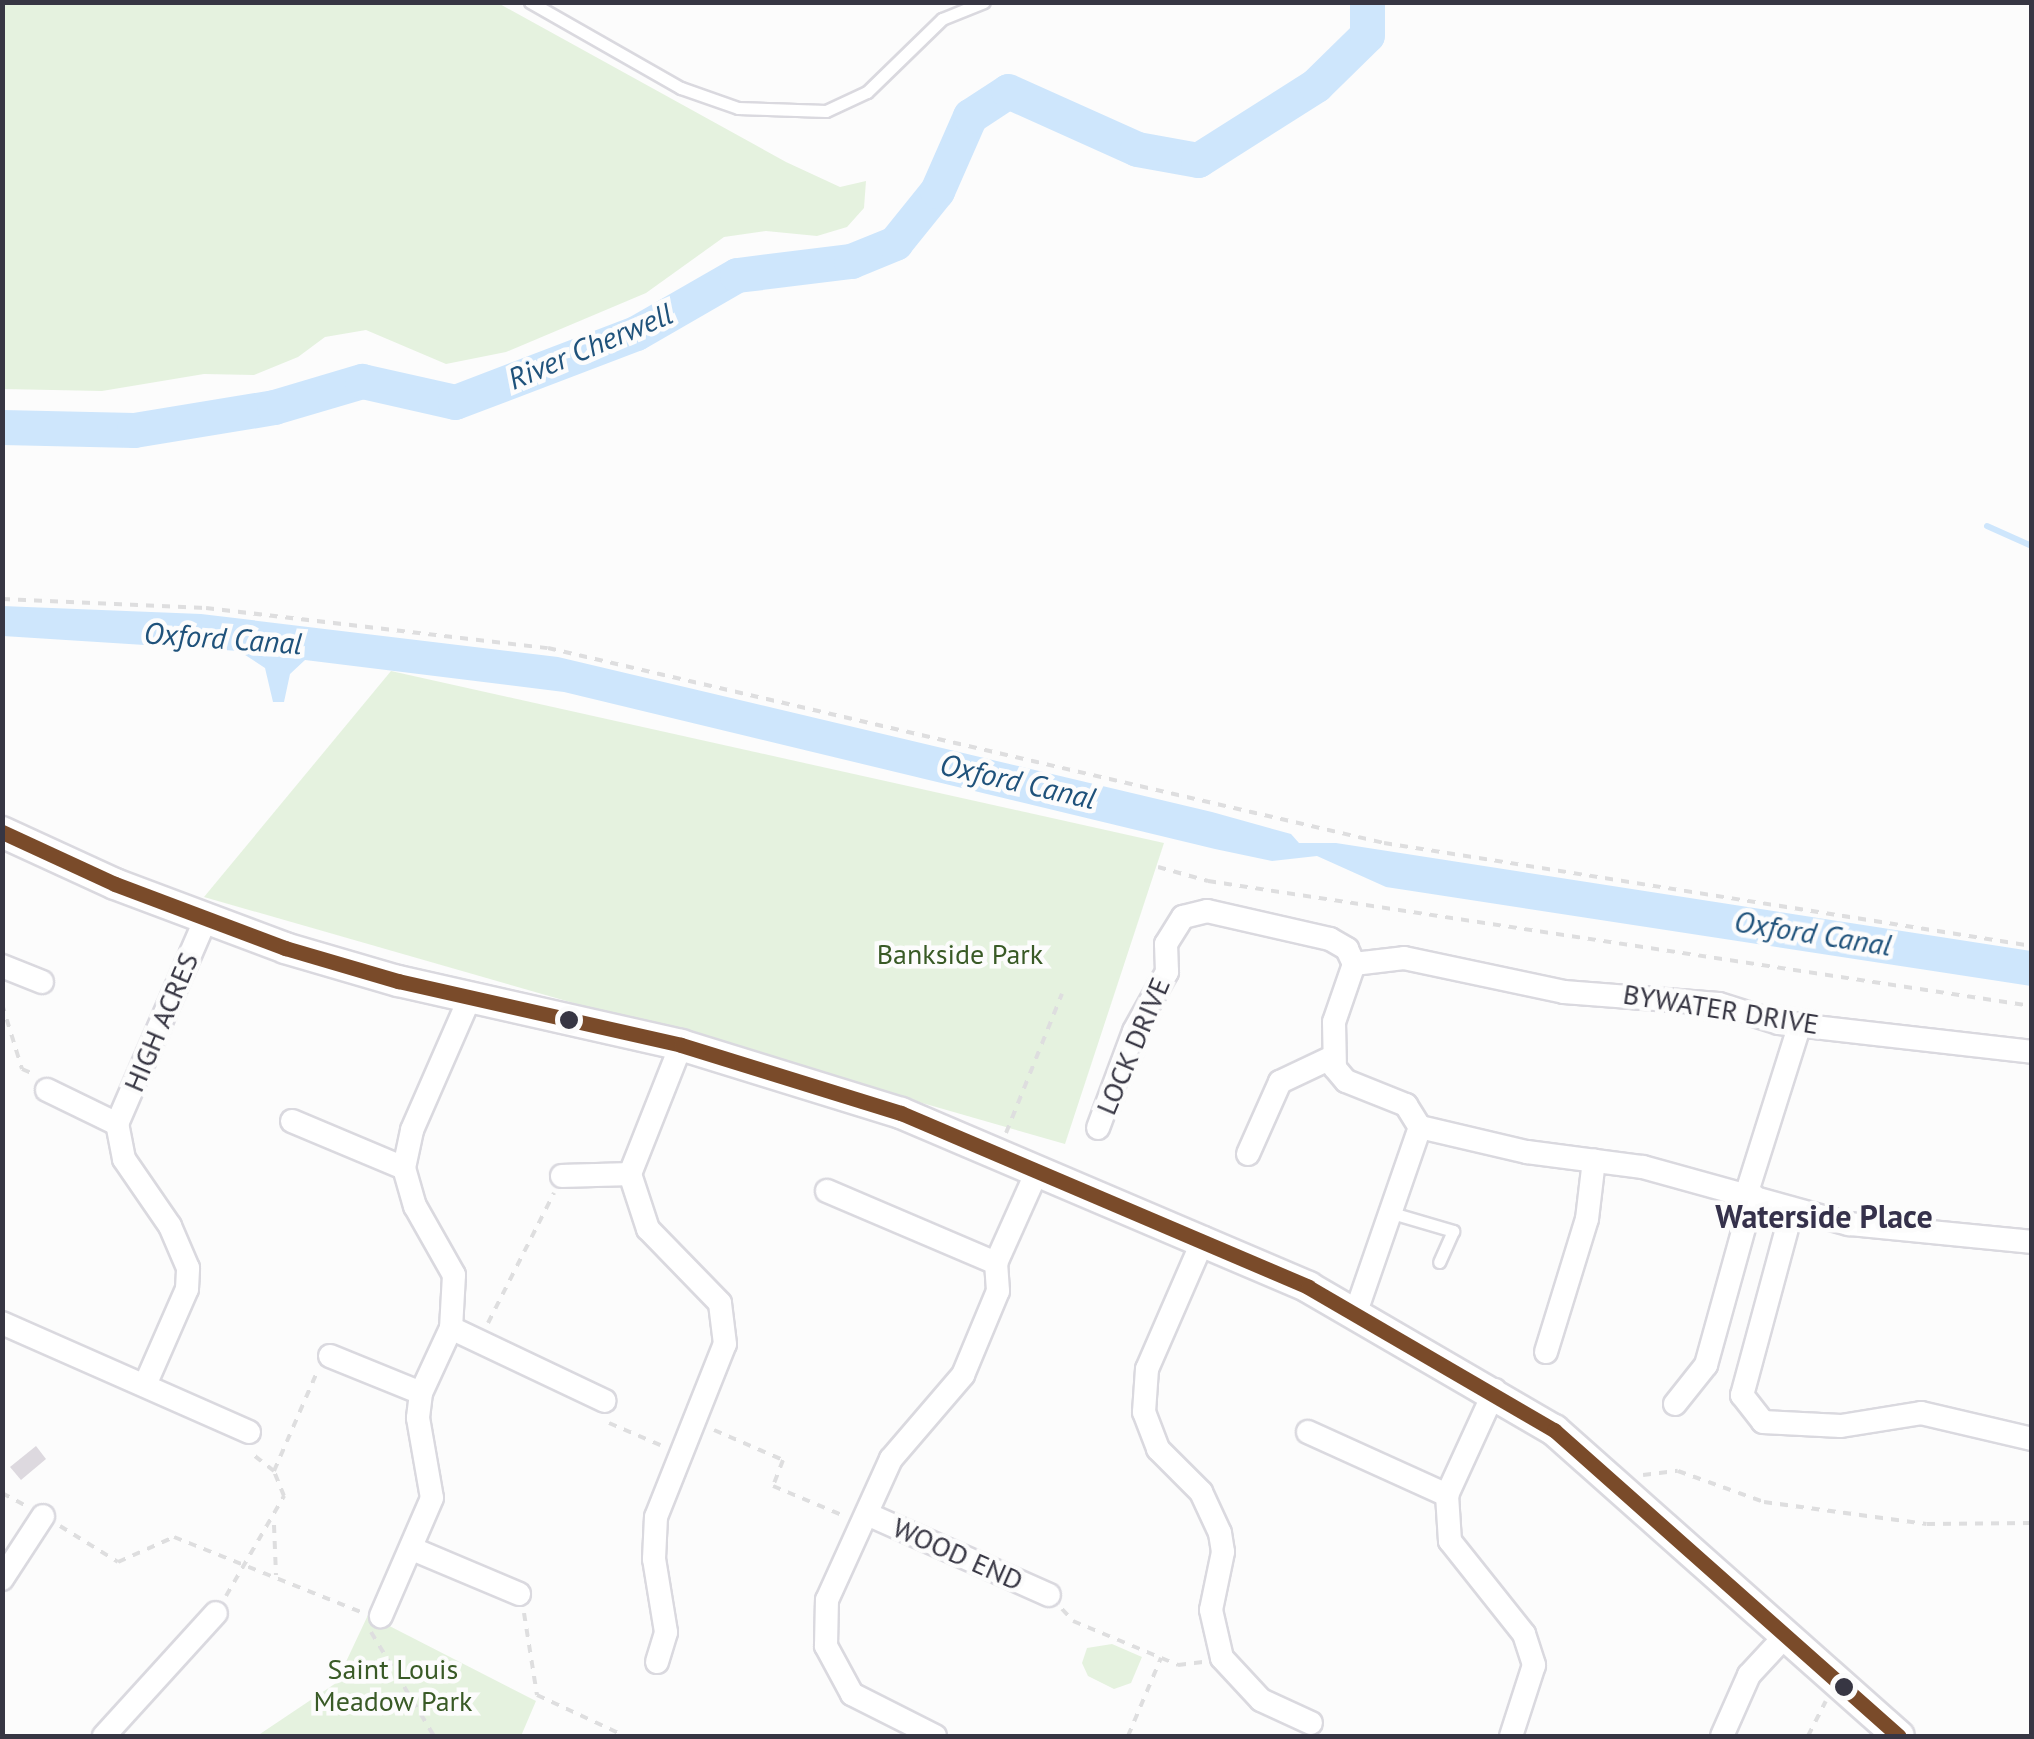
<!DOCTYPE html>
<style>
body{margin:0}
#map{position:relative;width:2034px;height:1739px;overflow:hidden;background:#fcfcfc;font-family:"PT Sans",sans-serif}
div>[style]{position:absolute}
.green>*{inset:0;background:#e5f2df}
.water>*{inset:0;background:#cee6fc}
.stream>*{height:6px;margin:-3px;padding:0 3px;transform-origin:3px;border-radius:3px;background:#cee6fc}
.river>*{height:35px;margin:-17.5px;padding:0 17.5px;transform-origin:17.5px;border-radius:17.5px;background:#cee6fc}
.building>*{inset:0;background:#ddd9df}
.path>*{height:4px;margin-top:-2px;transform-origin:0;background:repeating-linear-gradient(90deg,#dededf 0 8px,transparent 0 16px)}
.roads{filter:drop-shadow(2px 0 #dad9df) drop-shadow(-2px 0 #dad9df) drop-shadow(0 2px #dad9df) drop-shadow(0 -2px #dad9df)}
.lane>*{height:11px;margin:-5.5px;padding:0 5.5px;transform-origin:5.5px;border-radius:5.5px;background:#fff}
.street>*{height:22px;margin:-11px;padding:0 11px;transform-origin:11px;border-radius:11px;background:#fff}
.secondary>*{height:30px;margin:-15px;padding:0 15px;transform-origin:15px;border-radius:15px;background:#fff}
.bus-1>*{height:15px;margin:-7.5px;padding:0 7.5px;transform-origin:7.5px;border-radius:7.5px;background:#7a4b2a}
.dots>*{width:28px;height:28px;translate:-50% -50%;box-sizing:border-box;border:5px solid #fcfcfc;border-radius:50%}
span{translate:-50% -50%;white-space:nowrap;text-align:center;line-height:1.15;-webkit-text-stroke:9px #fcfcfc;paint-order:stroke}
.park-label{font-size:28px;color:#395a26}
.street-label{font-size:28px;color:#373643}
.water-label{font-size:30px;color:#1f527b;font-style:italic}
.quarter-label{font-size:32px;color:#35314b;font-weight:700}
.frame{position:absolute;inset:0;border:5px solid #373643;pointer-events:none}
</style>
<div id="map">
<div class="green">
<i style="clip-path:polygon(3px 2px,498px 3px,786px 162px,840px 187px,866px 181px,864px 208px,847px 227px,817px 236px,766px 231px,724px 237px,646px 293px,506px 352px,446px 364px,366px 330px,325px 337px,298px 357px,254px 375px,204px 374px,102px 391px,3px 389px)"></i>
<i style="clip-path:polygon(391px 671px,1164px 843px,1065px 1144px,204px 897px)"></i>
<i style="clip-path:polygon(368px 1615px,536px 1701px,521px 1736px,257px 1736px,336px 1683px)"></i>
<i style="clip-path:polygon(1112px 1644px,1142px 1657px,1131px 1683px,1114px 1689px,1088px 1676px,1082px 1663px,1087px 1648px)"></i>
</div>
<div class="water">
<i style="clip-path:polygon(2px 606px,201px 614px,558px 657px,1212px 812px,1291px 834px,1299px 843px,1336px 843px,2031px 951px,2031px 986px,1386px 887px,1317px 856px,1272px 861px,1215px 849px,564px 692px,305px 660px,290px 674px,284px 702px,273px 702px,265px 668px,239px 651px,3px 636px)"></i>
</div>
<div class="stream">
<i style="left:1987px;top:526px;width:49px;rotate:24deg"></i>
</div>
<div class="river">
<i style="left:2px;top:427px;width:132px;rotate:1.3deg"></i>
<i style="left:134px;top:430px;width:142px;rotate:-9.3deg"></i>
<i style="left:274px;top:407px;width:92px;rotate:-16.5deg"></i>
<i style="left:362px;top:381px;width:95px;rotate:12.7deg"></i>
<i style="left:455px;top:402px;width:194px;rotate:-20.9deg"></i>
<i style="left:636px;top:333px;width:116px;rotate:-29.9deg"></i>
<i style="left:737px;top:275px;width:115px;rotate:-7deg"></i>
<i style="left:851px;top:261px;width:48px;rotate:-22.2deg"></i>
<i style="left:895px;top:243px;width:67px;rotate:-51.1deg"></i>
<i style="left:937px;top:191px;width:82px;rotate:-66.3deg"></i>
<i style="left:970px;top:116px;width:45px;rotate:-33.3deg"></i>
<i style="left:1008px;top:91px;width:141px;rotate:24.2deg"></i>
<i style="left:1137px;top:149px;width:62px;rotate:10.2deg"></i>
<i style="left:1198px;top:160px;width:140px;rotate:-32.4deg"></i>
<i style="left:1316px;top:85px;width:71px;rotate:-44.4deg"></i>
<i style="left:1367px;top:35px;width:33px;rotate:-90deg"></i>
</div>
<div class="building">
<i style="clip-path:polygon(36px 1446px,46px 1459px,21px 1480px,10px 1467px)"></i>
</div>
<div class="path">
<i style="left:2px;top:599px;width:204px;rotate:2.5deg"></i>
<i style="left:206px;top:608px;width:344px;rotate:6.7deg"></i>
<i style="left:548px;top:648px;width:858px;rotate:13.13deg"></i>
<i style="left:1384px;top:843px;width:656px;rotate:9.03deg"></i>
<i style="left:1158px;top:867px;width:52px;rotate:15.6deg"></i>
<i style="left:1208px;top:881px;width:833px;rotate:8.63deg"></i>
<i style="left:2px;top:1004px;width:68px;rotate:72.9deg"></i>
<i style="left:22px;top:1069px;width:13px;rotate:23deg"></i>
<i style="left:1006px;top:1133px;width:150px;rotate:-68.1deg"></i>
<i style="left:488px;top:1323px;width:146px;rotate:-63.1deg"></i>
<i style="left:609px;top:1423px;width:56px;rotate:23.3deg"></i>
<i style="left:714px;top:1430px;width:75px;rotate:23.5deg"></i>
<i style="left:783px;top:1460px;width:28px;rotate:111deg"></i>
<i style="left:773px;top:1486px;width:77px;rotate:22.9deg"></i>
<i style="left:274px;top:1471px;width:110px;rotate:-66.5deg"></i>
<i style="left:1643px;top:1475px;width:35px;rotate:-7deg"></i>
<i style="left:1678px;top:1471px;width:91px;rotate:19.8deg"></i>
<i style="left:1764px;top:1502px;width:164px;rotate:7.7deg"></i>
<i style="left:1927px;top:1524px;width:105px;rotate:-0.5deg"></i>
<i style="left:2px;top:1493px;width:27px;rotate:28deg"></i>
<i style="left:274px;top:1525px;width:50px;rotate:87.7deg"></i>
<i style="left:60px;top:1526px;width:68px;rotate:31.8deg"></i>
<i style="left:118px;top:1562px;width:61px;rotate:-24.1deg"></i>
<i style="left:174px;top:1537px;width:201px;rotate:21.9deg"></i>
<i style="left:226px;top:1596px;width:116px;rotate:-59.9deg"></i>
<i style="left:284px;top:1496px;width:27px;rotate:-112deg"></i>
<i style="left:274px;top:1471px;width:29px;rotate:-142deg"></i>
<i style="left:1062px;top:1609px;width:16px;rotate:47deg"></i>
<i style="left:1073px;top:1621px;width:114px;rotate:22.7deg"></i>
<i style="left:1178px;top:1665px;width:25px;rotate:-7deg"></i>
<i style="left:524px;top:1613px;width:83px;rotate:81deg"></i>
<i style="left:537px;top:1695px;width:97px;rotate:25deg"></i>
<i style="left:371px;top:1632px;width:122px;rotate:58.8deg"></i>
<i style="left:1128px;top:1736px;width:85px;rotate:-67.1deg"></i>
<i style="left:1808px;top:1736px;width:39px;rotate:-63deg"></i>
</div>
<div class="roads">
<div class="lane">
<i style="left:530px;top:2px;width:174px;rotate:29.7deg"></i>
<i style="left:681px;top:88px;width:60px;rotate:19.3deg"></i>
<i style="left:738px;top:108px;width:88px;rotate:2deg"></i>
<i style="left:826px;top:111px;width:45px;rotate:-24.9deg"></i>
<i style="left:867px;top:92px;width:105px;rotate:-44.2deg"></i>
<i style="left:942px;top:19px;width:45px;rotate:-22deg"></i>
<i style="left:1392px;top:1213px;width:64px;rotate:16.4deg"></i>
<i style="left:1453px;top:1231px;width:34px;rotate:114deg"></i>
</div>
<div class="street">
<i style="left:1354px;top:964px;width:50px;rotate:-6.8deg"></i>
<i style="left:1404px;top:958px;width:164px;rotate:12deg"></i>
<i style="left:1564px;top:992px;width:155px;rotate:4.4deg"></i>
<i style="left:1719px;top:1004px;width:63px;rotate:17.6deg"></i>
<i style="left:1779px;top:1023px;width:255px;rotate:6.5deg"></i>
<i style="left:1354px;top:964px;width:61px;rotate:109deg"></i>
<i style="left:1334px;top:1022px;width:46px;rotate:88.8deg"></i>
<i style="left:1335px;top:1068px;width:17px;rotate:50deg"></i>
<i style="left:1346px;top:1081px;width:65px;rotate:21.8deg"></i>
<i style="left:1406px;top:1105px;width:26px;rotate:58deg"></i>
<i style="left:1420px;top:1127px;width:196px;rotate:109.1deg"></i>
<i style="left:2px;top:966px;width:43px;rotate:21.8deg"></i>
<i style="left:47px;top:1090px;width:78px;rotate:25.9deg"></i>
<i style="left:292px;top:1121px;width:121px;rotate:22.8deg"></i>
<i style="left:404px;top:1168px;width:40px;rotate:74deg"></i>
<i style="left:415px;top:1206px;width:79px;rotate:60.5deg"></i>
<i style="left:454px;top:1275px;width:53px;rotate:93.2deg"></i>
<i style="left:451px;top:1328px;width:72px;rotate:114.8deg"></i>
<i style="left:421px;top:1393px;width:25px;rotate:97deg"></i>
<i style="left:418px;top:1418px;width:81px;rotate:80.1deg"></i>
<i style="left:432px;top:1498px;width:129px;rotate:113.4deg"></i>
<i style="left:1420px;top:1127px;width:110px;rotate:13.2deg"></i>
<i style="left:1527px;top:1152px;width:117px;rotate:7.4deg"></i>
<i style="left:1643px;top:1167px;width:214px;rotate:15.5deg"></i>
<i style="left:1849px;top:1224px;width:184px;rotate:5.6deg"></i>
<i style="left:1098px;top:1128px;width:103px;rotate:-69.6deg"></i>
<i style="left:1134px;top:1031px;width:68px;rotate:-60.8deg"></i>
<i style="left:1167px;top:972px;width:28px;rotate:-92deg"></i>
<i style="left:1166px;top:944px;width:32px;rotate:-58deg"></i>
<i style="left:1183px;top:917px;width:25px;rotate:-14deg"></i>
<i style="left:1207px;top:911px;width:126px;rotate:12.8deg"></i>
<i style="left:1330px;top:939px;width:20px;rotate:30deg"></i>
<i style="left:1347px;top:949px;width:17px;rotate:65deg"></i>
<i style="left:1248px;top:1154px;width:79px;rotate:-66deg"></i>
<i style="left:1280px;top:1082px;width:59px;rotate:-25.3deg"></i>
<i style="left:404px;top:1168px;width:39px;rotate:-78deg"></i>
<i style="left:412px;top:1130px;width:145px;rotate:-66.4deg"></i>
<i style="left:562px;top:1176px;width:68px;rotate:-1.7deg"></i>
<i style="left:827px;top:1191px;width:184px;rotate:23.1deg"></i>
<i style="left:1747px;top:1192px;width:176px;rotate:-72.5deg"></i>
<i style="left:1792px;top:1210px;width:192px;rotate:105.1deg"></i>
<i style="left:1742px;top:1395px;width:34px;rotate:52deg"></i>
<i style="left:1763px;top:1422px;width:78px;rotate:2.9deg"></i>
<i style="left:1841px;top:1426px;width:81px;rotate:-9.2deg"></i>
<i style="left:1921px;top:1413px;width:114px;rotate:13.2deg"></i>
<i style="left:1204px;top:1238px;width:143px;rotate:113.5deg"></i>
<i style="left:1147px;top:1369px;width:43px;rotate:94deg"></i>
<i style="left:1144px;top:1412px;width:40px;rotate:69deg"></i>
<i style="left:1158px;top:1449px;width:61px;rotate:45deg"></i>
<i style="left:1201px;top:1492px;width:45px;rotate:65.1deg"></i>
<i style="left:1220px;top:1533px;width:19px;rotate:81deg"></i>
<i style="left:1223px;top:1552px;width:59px;rotate:101.7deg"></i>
<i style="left:1211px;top:1610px;width:49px;rotate:77.1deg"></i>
<i style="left:1222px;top:1658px;width:57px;rotate:47.1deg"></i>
<i style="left:1261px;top:1700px;width:55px;rotate:24.7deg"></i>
<i style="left:2px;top:1323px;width:270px;rotate:23.8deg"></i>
<i style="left:451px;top:1328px;width:170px;rotate:25.4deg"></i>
<i style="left:1546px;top:1352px;width:139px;rotate:-72.9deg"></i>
<i style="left:1587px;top:1219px;width:59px;rotate:-83.2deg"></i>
<i style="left:330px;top:1356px;width:98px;rotate:22.1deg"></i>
<i style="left:145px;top:1385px;width:105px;rotate:-66.4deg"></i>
<i style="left:187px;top:1289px;width:21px;rotate:-87deg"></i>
<i style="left:188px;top:1268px;width:46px;rotate:-113.2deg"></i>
<i style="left:170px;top:1226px;width:81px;rotate:-124.5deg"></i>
<i style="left:124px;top:1159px;width:36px;rotate:-101deg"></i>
<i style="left:117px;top:1124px;width:221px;rotate:-66.6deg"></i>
<i style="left:1495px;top:1390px;width:115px;rotate:114.6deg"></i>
<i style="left:1447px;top:1495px;width:46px;rotate:86.3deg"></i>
<i style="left:1450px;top:1541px;width:119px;rotate:51.5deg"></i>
<i style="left:1524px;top:1634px;width:33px;rotate:72deg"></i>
<i style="left:1534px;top:1665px;width:75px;rotate:107.9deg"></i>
<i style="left:1675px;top:1404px;width:50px;rotate:-51.5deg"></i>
<i style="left:1706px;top:1365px;width:176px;rotate:-74.5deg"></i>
<i style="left:1308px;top:1432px;width:153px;rotate:24.4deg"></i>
<i style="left:867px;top:1514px;width:199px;rotate:24deg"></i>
<i style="left:415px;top:1550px;width:113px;rotate:22.9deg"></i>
<i style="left:2px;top:1579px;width:75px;rotate:-56.9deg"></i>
<i style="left:657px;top:1662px;width:31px;rotate:-73deg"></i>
<i style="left:666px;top:1632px;width:74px;rotate:-99.3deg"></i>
<i style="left:654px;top:1559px;width:42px;rotate:-87.3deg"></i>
<i style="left:656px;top:1517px;width:186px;rotate:-68.3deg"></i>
<i style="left:725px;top:1344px;width:41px;rotate:-97deg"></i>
<i style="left:720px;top:1303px;width:103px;rotate:-134.2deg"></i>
<i style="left:648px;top:1229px;width:58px;rotate:-108.1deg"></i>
<i style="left:630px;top:1174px;width:139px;rotate:-68.4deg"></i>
<i style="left:104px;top:1736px;width:166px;rotate:-47.7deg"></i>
<i style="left:935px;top:1736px;width:93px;rotate:-153.2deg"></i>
<i style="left:852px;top:1694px;width:55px;rotate:-118.4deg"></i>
<i style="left:826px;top:1646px;width:46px;rotate:-88.8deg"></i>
<i style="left:827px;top:1600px;width:155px;rotate:-65.6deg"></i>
<i style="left:891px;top:1459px;width:111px;rotate:-49.4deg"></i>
<i style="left:963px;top:1375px;width:91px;rotate:-67.4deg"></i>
<i style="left:998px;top:1291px;width:28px;rotate:-94deg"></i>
<i style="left:996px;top:1263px;width:103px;rotate:-65.9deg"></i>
<i style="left:1722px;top:1736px;width:67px;rotate:-66.1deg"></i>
<i style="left:1749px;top:1675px;width:56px;rotate:-47.2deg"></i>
</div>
<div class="secondary">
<i style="left:2px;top:832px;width:124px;rotate:24.7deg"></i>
<i style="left:115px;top:884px;width:182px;rotate:20.6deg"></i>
<i style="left:285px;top:948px;width:118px;rotate:16.3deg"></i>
<i style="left:398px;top:981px;width:290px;rotate:12.7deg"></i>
<i style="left:681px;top:1045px;width:230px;rotate:17.2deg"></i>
<i style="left:901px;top:1113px;width:443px;rotate:23.1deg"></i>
<i style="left:1308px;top:1287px;width:285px;rotate:30.2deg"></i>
<i style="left:1554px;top:1430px;width:461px;rotate:41.6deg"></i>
</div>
</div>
<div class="bus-1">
<i style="left:2px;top:832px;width:124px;rotate:24.7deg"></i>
<i style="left:115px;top:884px;width:182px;rotate:20.6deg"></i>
<i style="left:285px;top:948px;width:118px;rotate:16.3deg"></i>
<i style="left:398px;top:981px;width:290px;rotate:12.7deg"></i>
<i style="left:681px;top:1045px;width:230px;rotate:17.2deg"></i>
<i style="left:901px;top:1113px;width:443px;rotate:23.1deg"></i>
<i style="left:1308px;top:1287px;width:285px;rotate:30.2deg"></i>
<i style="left:1554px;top:1430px;width:461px;rotate:41.6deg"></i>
</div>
<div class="dots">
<i style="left:569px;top:1020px;background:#373643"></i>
<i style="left:1844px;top:1687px;background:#373643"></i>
</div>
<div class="park-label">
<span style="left:960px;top:954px">Bankside Park</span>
<span style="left:393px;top:1685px">Saint Louis<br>Meadow Park</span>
</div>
<div class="street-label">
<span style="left:1721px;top:1009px;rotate:9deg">BYWATER DRIVE</span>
<span style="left:161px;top:1022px;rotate:-67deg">HIGH ACRES</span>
<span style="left:1133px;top:1046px;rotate:-67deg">LOCK DRIVE</span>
<span style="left:958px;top:1554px;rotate:24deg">WOOD END</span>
</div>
<div class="water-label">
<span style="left:590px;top:346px;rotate:-23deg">River Cherwell</span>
<span style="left:223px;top:638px;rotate:4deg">Oxford Canal</span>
<span style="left:1018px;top:781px;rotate:13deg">Oxford Canal</span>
<span style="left:1813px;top:933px;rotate:9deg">Oxford Canal</span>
</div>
<div class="quarter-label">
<span style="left:1824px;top:1216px">Waterside Place</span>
</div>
<div class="frame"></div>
</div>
